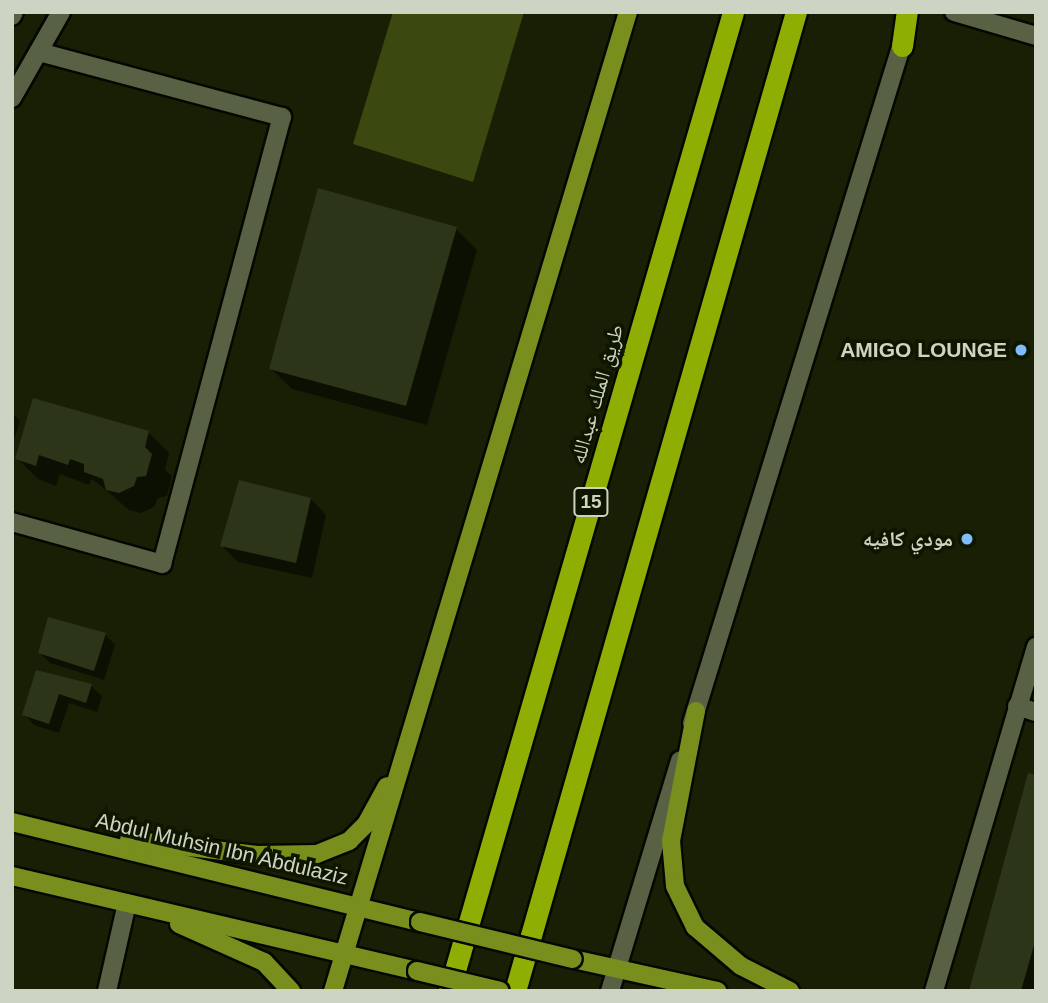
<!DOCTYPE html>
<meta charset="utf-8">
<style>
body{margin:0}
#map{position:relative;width:1048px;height:1003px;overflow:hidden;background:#181f04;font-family:Arial,"Noto Naskh Arabic",sans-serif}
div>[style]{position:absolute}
.green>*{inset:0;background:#3b4810}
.shadow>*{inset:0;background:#0007}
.building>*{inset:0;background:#2d3519}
.roads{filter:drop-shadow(2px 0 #040800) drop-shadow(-2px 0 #040800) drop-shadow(0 2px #040800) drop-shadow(0 -2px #040800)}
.minor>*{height:18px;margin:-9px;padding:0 9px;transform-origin:9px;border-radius:9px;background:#586144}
.major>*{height:18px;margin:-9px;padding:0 9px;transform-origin:9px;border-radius:9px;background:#788f1e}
.highway>*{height:21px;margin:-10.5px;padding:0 10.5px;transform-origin:10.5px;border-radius:10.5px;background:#8eae04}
.bridges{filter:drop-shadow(2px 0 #040800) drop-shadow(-2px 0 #040800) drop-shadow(0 2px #040800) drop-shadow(0 -2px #040800)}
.major-bridge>*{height:18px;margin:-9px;padding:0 9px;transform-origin:9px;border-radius:9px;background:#788f1e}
.dots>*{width:19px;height:19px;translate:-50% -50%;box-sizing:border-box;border:4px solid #0f1600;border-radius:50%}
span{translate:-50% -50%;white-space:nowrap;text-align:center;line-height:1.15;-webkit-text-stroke:7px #0f1600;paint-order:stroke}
.shield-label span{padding:2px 5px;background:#0f1600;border:2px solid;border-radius:5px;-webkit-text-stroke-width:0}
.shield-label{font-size:19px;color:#ced4c3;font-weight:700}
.poi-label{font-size:21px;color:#ced4c3;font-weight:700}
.right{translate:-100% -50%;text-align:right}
.street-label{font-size:21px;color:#ced4c3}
.frame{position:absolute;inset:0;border:14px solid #ced4c3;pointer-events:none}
</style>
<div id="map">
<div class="green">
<i style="clip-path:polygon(393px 12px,524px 12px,473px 182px,353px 144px)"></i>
</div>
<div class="shadow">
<i style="clip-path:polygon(456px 229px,477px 250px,427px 425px,292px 389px,271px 369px)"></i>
<i style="clip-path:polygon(12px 413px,20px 421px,12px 445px)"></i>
<i style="clip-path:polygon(148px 432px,169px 453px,165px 470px,172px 476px,167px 496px,158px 498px,154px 507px,141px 513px,129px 510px,95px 481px,91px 479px,89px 485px,60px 474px,56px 486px,38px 479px,17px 458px)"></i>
<i style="clip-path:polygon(311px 499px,326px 515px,312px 578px,238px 562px,222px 546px)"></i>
<i style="clip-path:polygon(105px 634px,115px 645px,104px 680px,50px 663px,40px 653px)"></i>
<i style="clip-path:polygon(37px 672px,91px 686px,102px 696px,97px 712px,69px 703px,59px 733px,34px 725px,24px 714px)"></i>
<i style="clip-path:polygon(1036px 777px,1036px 991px,972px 991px)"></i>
</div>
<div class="building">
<i style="clip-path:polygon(318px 188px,457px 227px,406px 406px,269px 369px)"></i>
<i style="clip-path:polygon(33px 398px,149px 431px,145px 447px,152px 454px,146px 476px,137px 477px,134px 486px,119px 493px,106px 490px,103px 479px,84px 472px,84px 464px,70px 459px,68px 465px,39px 455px,36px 466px,15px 459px)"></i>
<i style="clip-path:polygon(239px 480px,311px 498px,296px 563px,220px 546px)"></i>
<i style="clip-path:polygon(48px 617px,106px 633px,94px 671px,38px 653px)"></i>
<i style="clip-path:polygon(36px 670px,92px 684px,86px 703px,59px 694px,49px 724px,22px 715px)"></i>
<i style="clip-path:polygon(1028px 773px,1036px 775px,1036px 938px,1021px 991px,969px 991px)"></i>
</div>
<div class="roads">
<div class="minor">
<i style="left:954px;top:12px;width:85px;rotate:16.3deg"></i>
<i style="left:12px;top:16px;width:4px;rotate:-63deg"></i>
<i style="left:12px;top:98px;width:99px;rotate:-60.3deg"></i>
<i style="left:12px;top:522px;width:156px;rotate:15.6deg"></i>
<i style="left:162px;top:564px;width:463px;rotate:-75deg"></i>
<i style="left:282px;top:117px;width:252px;rotate:-165deg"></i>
<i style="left:1017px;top:706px;width:20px;rotate:18deg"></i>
<i style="left:692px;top:723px;width:721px;rotate:-72.82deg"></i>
<i style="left:107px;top:991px;width:90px;rotate:-77.2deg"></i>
<i style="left:610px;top:991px;width:241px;rotate:-73.1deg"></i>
<i style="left:934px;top:991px;width:359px;rotate:-73.5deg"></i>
</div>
<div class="major">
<i style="left:696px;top:711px;width:132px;rotate:100.9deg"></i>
<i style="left:671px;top:841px;width:45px;rotate:84.9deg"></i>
<i style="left:675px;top:886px;width:46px;rotate:64deg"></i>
<i style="left:695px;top:927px;width:60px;rotate:40.3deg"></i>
<i style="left:741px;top:966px;width:55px;rotate:27deg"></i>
<i style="left:12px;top:822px;width:420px;rotate:13.8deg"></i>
<i style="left:129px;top:840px;width:129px;rotate:6.7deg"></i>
<i style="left:257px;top:855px;width:60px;rotate:-1deg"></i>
<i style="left:317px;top:854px;width:35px;rotate:-22deg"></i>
<i style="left:349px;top:841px;width:24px;rotate:-45deg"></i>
<i style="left:366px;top:824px;width:43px;rotate:-61.1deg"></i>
<i style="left:12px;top:876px;width:416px;rotate:13.2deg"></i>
<i style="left:179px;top:924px;width:93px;rotate:24.1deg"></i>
<i style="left:264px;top:962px;width:40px;rotate:47deg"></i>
<i style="left:573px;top:959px;width:148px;rotate:12.5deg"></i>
<i style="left:333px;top:991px;width:1022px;rotate:-73.23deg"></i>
</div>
<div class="highway">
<i style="left:902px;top:46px;width:34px;rotate:-82deg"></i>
<i style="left:449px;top:991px;width:1019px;rotate:-73.82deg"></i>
<i style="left:515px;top:991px;width:1019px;rotate:-73.99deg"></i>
</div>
</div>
<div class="bridges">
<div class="major-bridge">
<i style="left:420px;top:922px;width:157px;rotate:13.6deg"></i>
<i style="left:417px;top:971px;width:85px;rotate:13.5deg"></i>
</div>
</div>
<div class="dots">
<i style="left:1021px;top:350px;background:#7ebdf9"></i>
<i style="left:967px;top:539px;background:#7ebdf9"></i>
</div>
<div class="shield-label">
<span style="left:591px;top:502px">15</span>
</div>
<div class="poi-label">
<span class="right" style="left:1007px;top:350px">AMIGO LOUNGE</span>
<span class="right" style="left:953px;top:539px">مودي كافيه</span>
</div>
<div class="street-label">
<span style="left:597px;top:394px;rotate:-74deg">طريق الملك عبدالله</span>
<span style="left:222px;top:849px;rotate:13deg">Abdul Muhsin Ibn Abdulaziz</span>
</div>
<div class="frame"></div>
</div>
